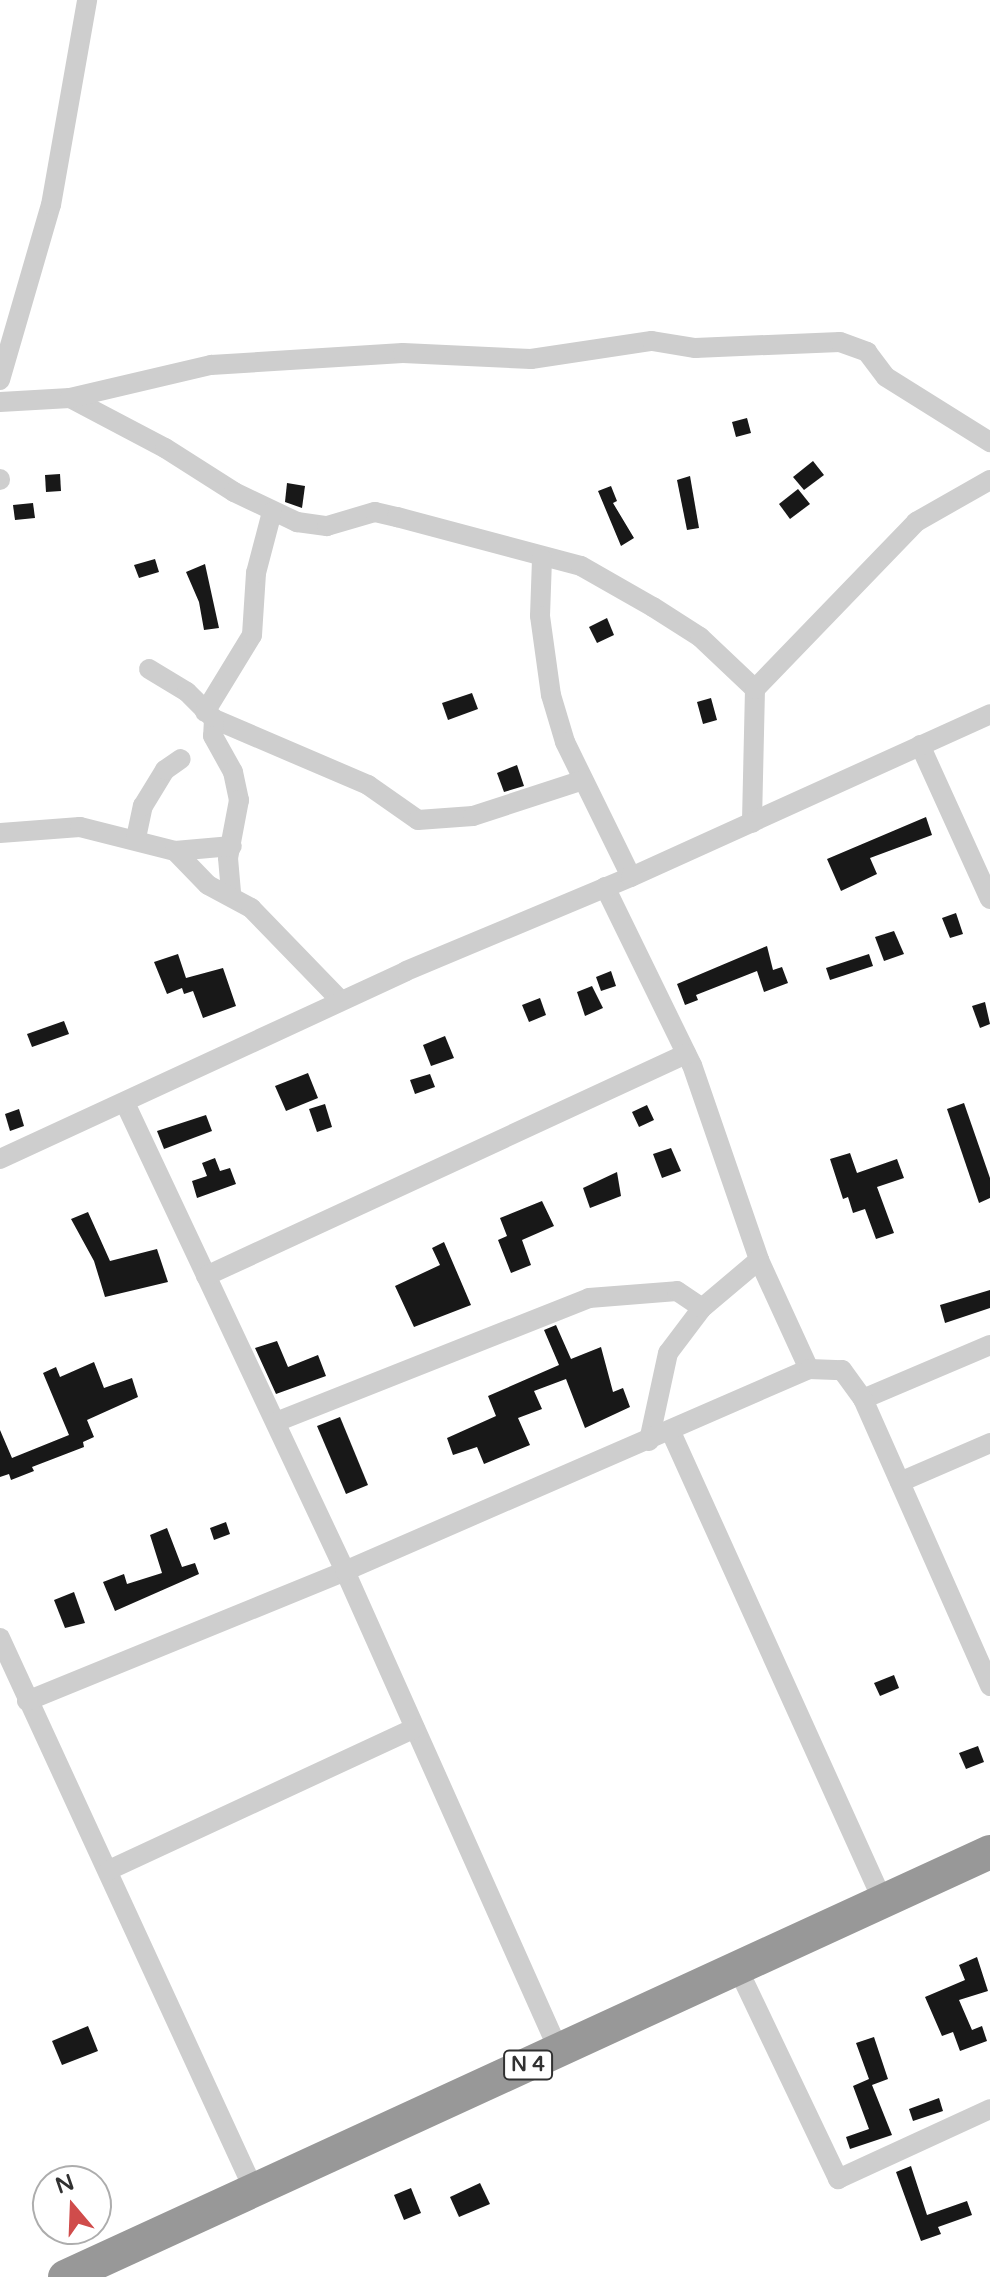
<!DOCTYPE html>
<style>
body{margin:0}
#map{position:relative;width:990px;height:2277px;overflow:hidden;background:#fff;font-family:"Varela Round",sans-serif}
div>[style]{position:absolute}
.building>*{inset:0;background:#181818}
.street>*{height:20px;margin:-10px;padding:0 10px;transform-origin:10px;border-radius:10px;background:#cecece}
.highway>*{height:34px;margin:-17px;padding:0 17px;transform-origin:17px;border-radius:17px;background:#989898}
span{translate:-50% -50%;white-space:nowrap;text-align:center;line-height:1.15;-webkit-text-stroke:8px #fff;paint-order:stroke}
.shield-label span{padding:2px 6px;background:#fff;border:2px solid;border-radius:6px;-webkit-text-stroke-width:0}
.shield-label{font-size:20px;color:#313131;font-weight:700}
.north{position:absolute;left:32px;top:2165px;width:80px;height:80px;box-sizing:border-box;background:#fff;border:2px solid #adadad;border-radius:50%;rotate:341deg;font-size:22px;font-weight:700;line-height:32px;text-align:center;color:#313131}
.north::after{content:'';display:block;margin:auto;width:28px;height:36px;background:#d04c4b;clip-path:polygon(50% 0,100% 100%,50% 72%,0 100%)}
</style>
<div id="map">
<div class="building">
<i style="clip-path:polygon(747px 418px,751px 433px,736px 437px,732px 422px)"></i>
<i style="clip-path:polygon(813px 461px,824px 475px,804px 490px,793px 477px)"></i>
<i style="clip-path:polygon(60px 474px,61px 491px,46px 492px,45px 475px)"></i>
<i style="clip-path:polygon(690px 476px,699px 528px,687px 530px,677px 480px)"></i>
<i style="clip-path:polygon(287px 483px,305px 486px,302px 508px,285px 502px)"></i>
<i style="clip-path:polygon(611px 486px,617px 501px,613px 503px,634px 538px,621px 546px,598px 491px)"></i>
<i style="clip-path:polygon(798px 489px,810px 504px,790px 519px,779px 504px)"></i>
<i style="clip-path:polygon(33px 503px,35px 518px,15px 520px,13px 505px)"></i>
<i style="clip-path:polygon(155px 559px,159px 572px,139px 578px,134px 565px)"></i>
<i style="clip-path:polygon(205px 564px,219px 628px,204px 630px,199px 602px,186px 572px)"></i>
<i style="clip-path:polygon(607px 618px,614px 635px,597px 643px,589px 627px)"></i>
<i style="clip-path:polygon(472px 693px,478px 709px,448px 720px,442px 703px)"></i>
<i style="clip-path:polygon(711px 698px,717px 720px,703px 724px,697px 702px)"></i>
<i style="clip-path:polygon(517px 765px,524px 786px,504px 792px,497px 773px)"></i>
<i style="clip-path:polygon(926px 817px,932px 835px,870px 858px,877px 874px,841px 891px,827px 859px)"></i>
<i style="clip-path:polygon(956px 913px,963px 934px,950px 938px,942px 918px)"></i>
<i style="clip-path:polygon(894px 931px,904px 954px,884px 961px,875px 937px)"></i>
<i style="clip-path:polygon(767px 946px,773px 970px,782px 967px,788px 983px,764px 992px,757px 971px,696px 995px,698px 1000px,685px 1005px,677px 984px)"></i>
<i style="clip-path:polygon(178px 954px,186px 978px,223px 968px,236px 1006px,203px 1018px,193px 991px,184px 994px,182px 988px,167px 994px,154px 962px)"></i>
<i style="clip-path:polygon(869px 954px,873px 966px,830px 980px,826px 968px)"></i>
<i style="clip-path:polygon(611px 971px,616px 986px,601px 991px,596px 977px)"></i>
<i style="clip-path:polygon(592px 986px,603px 1008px,585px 1016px,577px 992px)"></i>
<i style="clip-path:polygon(540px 998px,546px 1015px,529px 1022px,522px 1005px)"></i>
<i style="clip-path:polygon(985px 1002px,990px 1024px,980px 1028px,972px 1006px)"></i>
<i style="clip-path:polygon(64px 1021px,69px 1034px,32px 1047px,27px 1034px)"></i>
<i style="clip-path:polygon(445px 1036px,454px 1058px,431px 1066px,423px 1045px)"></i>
<i style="clip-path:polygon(308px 1073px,318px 1098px,286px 1111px,275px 1086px)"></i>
<i style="clip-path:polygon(430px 1074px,435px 1087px,415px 1094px,410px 1080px)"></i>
<i style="clip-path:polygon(964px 1103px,990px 1178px,990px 1198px,979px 1203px,947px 1109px)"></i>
<i style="clip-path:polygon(325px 1104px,332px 1127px,317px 1132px,309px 1109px)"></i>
<i style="clip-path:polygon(647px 1105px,654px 1120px,639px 1127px,632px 1112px)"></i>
<i style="clip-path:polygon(19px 1109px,24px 1126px,10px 1131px,5px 1114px)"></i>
<i style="clip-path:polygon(206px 1115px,212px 1131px,164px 1149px,157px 1131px)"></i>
<i style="clip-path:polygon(671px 1148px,681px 1171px,662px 1178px,653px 1154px)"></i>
<i style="clip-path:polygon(850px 1153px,857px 1173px,897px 1159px,904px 1178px,877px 1187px,894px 1233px,876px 1239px,865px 1209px,853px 1213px,848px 1197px,843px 1199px,830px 1159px)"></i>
<i style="clip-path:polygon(215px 1158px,220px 1171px,230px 1168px,236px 1184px,197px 1198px,192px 1181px,207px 1176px,202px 1163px)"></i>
<i style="clip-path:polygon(617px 1172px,621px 1196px,590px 1208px,583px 1188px)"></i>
<i style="clip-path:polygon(542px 1201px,554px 1226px,522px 1240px,531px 1265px,511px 1273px,498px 1240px,507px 1236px,500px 1218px)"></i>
<i style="clip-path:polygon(88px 1212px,110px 1261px,157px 1249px,168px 1282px,105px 1297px,94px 1261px,71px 1219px)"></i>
<i style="clip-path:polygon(444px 1242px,471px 1305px,414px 1327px,395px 1286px,440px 1265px,432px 1248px)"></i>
<i style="clip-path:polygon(990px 1290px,990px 1308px,945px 1323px,940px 1305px)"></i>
<i style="clip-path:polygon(556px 1325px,571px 1359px,601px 1347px,613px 1392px,623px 1388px,630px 1407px,585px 1428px,566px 1379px,534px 1391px,542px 1409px,518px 1418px,530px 1445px,484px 1464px,477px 1447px,453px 1455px,447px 1438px,496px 1416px,488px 1396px,559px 1365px,544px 1330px)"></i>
<i style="clip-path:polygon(277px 1341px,288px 1367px,318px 1355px,326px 1376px,276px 1394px,255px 1348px)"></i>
<i style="clip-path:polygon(94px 1362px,104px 1388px,132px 1378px,138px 1397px,87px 1420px,94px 1437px,83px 1442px,84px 1447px,32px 1467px,34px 1471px,11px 1480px,9px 1474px,0 1477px,0 1430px,12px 1458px,69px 1435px,43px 1373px,56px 1367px,60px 1377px)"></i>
<i style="clip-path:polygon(340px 1417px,368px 1485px,346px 1494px,317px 1426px)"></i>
<i style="clip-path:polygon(226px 1522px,230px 1534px,214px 1540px,210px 1528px)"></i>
<i style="clip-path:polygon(167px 1528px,182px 1567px,195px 1563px,199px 1574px,115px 1611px,103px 1582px,124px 1574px,127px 1584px,162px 1573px,150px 1535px)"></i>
<i style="clip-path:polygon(74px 1592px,85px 1623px,65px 1628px,54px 1600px)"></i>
<i style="clip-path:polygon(894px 1675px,899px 1688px,880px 1696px,874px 1683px)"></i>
<i style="clip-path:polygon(978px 1746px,984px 1762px,966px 1769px,959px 1753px)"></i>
<i style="clip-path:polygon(977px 1957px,988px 1991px,959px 2000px,972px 2030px,982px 2026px,987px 2041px,960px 2051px,953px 2032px,942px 2036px,925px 1997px,965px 1980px,959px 1965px)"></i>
<i style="clip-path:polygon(88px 2026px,98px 2051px,62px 2065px,52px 2041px)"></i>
<i style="clip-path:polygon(874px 2037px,888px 2079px,872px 2085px,892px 2135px,850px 2149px,846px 2137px,869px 2129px,853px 2086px,869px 2079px,856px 2043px)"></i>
<i style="clip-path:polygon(939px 2098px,943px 2111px,913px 2121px,909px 2109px)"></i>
<i style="clip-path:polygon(911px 2166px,927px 2215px,967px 2201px,972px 2215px,938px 2227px,941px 2234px,921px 2241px,896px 2172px)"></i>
<i style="clip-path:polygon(480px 2183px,490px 2204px,459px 2217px,450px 2197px)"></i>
<i style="clip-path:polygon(411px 2188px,421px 2213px,404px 2220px,394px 2195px)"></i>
</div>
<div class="street">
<i style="left:0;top:380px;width:182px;rotate:-73.8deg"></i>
<i style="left:51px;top:205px;width:208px;rotate:-80deg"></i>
<i style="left:70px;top:398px;width:107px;rotate:27.8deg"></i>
<i style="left:165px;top:448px;width:82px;rotate:32.5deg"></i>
<i style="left:234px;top:492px;width:70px;rotate:25.5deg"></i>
<i style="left:297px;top:522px;width:30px;rotate:8deg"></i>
<i style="left:327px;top:526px;width:50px;rotate:-16.3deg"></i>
<i style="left:375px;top:512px;width:23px;rotate:13deg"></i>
<i style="left:397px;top:517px;width:190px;rotate:14.9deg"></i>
<i style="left:581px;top:566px;width:83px;rotate:29.7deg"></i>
<i style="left:653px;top:607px;width:56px;rotate:32.6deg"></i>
<i style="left:700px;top:637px;width:76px;rotate:43.4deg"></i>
<i style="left:755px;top:689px;width:134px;rotate:91.3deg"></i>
<i style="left:0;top:402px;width:70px;rotate:-3.3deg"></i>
<i style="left:70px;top:398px;width:145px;rotate:-13.2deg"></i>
<i style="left:211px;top:365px;width:192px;rotate:-3.6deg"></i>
<i style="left:403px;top:353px;width:128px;rotate:2.7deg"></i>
<i style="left:531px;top:359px;width:122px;rotate:-8.5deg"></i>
<i style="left:652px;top:341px;width:44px;rotate:9.2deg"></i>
<i style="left:695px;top:348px;width:145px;rotate:-2.4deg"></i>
<i style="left:840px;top:342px;width:29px;rotate:20deg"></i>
<i style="left:867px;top:352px;width:31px;rotate:53deg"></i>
<i style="left:886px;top:377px;width:123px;rotate:32deg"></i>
<i style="left:0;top:479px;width:1px;rotate:90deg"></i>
<i style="left:542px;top:559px;width:57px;rotate:92deg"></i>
<i style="left:540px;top:616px;width:80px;rotate:82.1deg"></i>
<i style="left:551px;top:695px;width:49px;rotate:73.4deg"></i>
<i style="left:565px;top:742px;width:150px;rotate:63.9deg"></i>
<i style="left:149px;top:669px;width:44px;rotate:31.2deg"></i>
<i style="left:187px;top:692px;width:38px;rotate:45deg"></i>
<i style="left:214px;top:719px;width:168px;rotate:23.2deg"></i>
<i style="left:368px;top:785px;width:61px;rotate:35deg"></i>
<i style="left:418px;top:820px;width:55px;rotate:-4.2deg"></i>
<i style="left:473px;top:816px;width:116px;rotate:-18.1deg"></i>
<i style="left:755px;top:689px;width:232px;rotate:-46deg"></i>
<i style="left:916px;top:522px;width:85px;rotate:-29.6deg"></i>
<i style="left:205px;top:712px;width:90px;rotate:-58.6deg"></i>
<i style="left:252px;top:635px;width:62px;rotate:-86.3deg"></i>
<i style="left:256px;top:573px;width:63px;rotate:-75.3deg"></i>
<i style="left:214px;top:719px;width:17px;rotate:93deg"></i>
<i style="left:213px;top:736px;width:41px;rotate:60.9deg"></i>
<i style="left:233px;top:772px;width:29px;rotate:78deg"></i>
<i style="left:239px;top:800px;width:59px;rotate:100.7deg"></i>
<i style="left:228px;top:858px;width:38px;rotate:85deg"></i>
<i style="left:920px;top:745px;width:169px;rotate:65.6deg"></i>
<i style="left:0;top:833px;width:80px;rotate:-4.3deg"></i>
<i style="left:80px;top:827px;width:98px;rotate:14.2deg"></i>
<i style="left:175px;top:851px;width:57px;rotate:-5deg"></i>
<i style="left:136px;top:838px;width:33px;rotate:-78deg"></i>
<i style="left:143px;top:806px;width:42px;rotate:-58.6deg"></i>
<i style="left:165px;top:770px;width:19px;rotate:-35deg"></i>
<i style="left:175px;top:851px;width:47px;rotate:45.9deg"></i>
<i style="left:208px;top:885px;width:49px;rotate:28.1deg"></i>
<i style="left:251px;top:908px;width:129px;rotate:45.9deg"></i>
<i style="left:605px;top:887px;width:198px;rotate:64deg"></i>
<i style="left:692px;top:1065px;width:206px;rotate:71deg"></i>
<i style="left:759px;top:1260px;width:75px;rotate:139.9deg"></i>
<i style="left:702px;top:1308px;width:56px;rotate:127.1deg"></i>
<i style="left:668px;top:1353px;width:90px;rotate:102.2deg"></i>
<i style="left:125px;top:1103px;width:517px;rotate:64.82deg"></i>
<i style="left:345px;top:1571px;width:526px;rotate:65.97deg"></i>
<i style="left:0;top:1159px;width:447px;rotate:-24.8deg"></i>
<i style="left:406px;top:971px;width:244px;rotate:-22.7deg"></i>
<i style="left:631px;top:877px;width:394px;rotate:-24.4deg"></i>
<i style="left:759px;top:1260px;width:120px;rotate:65.4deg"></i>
<i style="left:206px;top:1276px;width:529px;rotate:-24.82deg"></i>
<i style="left:863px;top:1399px;width:138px;rotate:-23deg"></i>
<i style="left:276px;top:1422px;width:337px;rotate:-21.6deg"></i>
<i style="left:589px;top:1298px;width:88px;rotate:-4.5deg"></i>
<i style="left:677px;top:1291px;width:30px;rotate:34deg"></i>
<i style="left:671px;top:1432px;width:515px;rotate:65.68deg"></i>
<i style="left:900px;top:1482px;width:98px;rotate:-23.4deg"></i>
<i style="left:0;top:1638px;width:608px;rotate:65.29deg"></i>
<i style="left:27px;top:1701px;width:344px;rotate:-22.2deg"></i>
<i style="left:345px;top:1571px;width:506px;rotate:-23.53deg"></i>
<i style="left:809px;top:1369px;width:33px;rotate:2deg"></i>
<i style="left:842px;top:1370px;width:36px;rotate:54deg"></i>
<i style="left:863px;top:1399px;width:314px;rotate:66.1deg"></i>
<i style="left:109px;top:1870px;width:337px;rotate:-24.9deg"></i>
<i style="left:738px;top:1969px;width:233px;rotate:64.5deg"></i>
<i style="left:838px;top:2179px;width:167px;rotate:-24.7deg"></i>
</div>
<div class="highway">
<i style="left:65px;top:2277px;width:1018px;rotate:-24.68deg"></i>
</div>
<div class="shield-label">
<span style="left:528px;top:2065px">N 4</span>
</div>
<div class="north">N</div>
</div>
